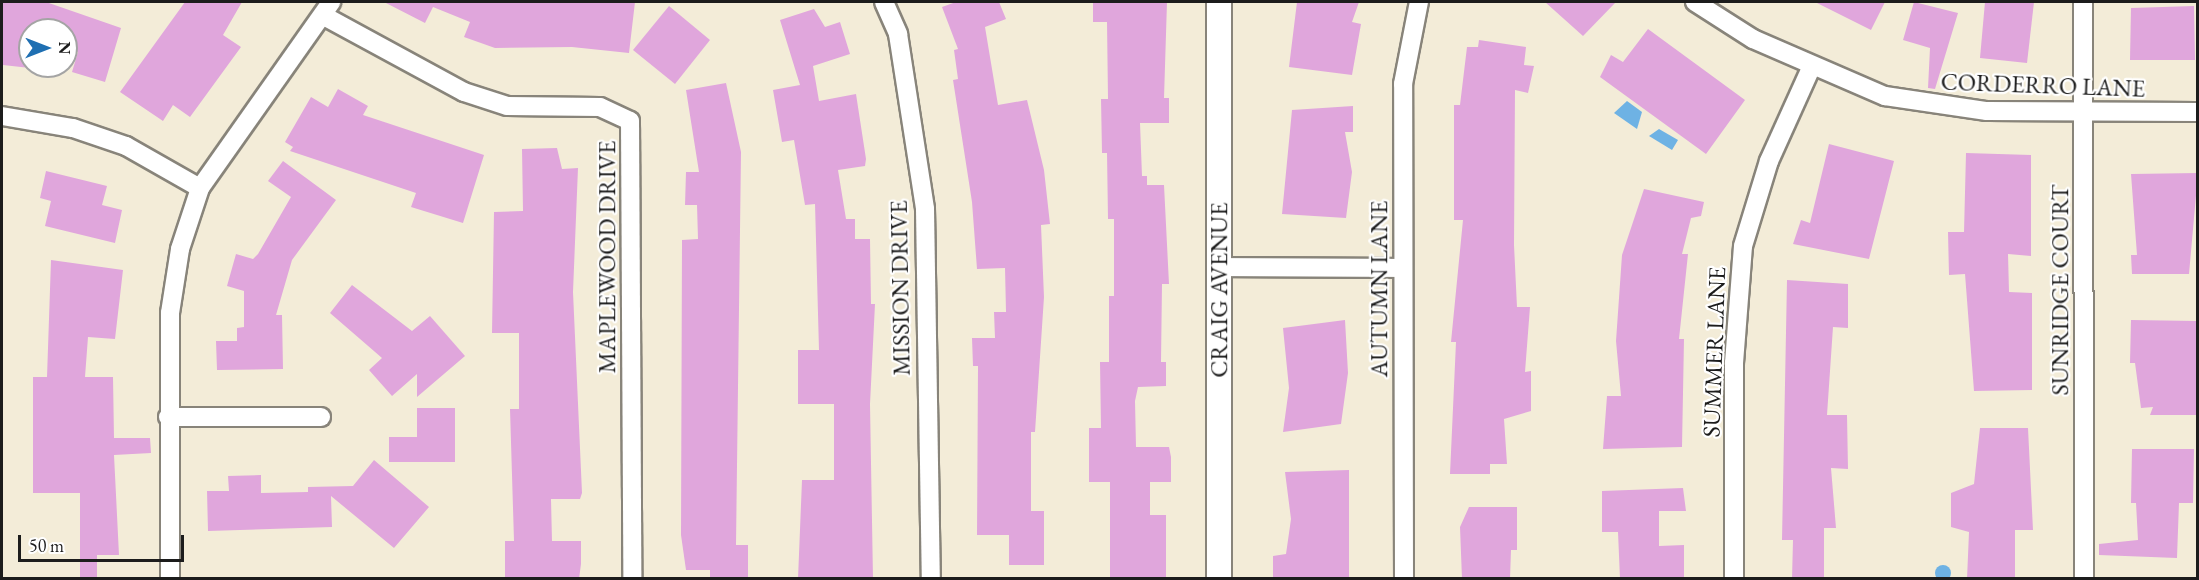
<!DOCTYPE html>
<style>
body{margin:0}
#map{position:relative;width:2199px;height:580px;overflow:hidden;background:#f3ecd8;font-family:"EB Garamond",serif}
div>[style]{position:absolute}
.water>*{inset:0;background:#6eb2e4}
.round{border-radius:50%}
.building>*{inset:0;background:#e0a6dc}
.roads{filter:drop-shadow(2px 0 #88847a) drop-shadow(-2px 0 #88847a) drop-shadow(0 2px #88847a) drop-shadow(0 -2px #88847a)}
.street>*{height:18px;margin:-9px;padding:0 9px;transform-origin:9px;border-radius:9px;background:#fff}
.secondary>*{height:24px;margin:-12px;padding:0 12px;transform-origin:12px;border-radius:12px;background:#fff}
span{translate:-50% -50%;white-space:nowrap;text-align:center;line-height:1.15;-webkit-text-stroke:4.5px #fff;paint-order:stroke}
.street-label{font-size:24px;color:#1c1c1c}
.frame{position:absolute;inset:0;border:3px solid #1c1c1c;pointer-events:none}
.north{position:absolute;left:18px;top:18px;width:60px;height:60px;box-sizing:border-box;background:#fff;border:2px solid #a4a4a4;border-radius:50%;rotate:90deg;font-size:16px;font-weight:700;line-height:24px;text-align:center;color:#1c1c1c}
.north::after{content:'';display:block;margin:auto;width:21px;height:27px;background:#1f6fb2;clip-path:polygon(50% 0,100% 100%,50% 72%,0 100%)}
.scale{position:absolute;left:18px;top:535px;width:166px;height:27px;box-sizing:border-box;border:3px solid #1c1c1c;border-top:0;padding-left:8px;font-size:18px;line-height:21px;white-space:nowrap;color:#1c1c1c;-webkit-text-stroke:4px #fff;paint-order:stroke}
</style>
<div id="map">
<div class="water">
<i style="clip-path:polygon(1627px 101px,1642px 112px,1637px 129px,1614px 113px)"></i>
<i style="clip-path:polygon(1659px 129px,1678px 140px,1672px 150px,1649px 136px)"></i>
<i class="round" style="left:1935px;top:565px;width:16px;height:16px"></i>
</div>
<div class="building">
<i style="clip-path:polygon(2px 2px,46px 2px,121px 28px,105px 82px,72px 72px,78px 52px,66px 48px,66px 30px,30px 30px,30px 68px,3px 65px)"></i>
<i style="clip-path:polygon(185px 2px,242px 2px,223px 35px,241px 47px,190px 117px,173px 105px,163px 121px,120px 92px)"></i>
<i style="clip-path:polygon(384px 2px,635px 2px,629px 53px,572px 47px,495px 48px,464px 37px,470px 22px,433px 7px,425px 23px)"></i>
<i style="clip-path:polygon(956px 2px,999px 2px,1006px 19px,985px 27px,998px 105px,1027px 100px,1044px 170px,1050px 224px,1041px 225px,1044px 297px,1035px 432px,1031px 432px,1031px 511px,1044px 511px,1044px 565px,1009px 565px,1009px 535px,977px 535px,978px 366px,973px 366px,972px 338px,995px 338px,994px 312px,1006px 312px,1005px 268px,977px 269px,972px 202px,953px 80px,958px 79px,954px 50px,958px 49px,942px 7px)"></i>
<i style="clip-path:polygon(1093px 2px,1167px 2px,1164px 98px,1169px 98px,1169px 123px,1140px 123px,1142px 176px,1147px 176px,1147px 185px,1164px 185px,1169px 284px,1162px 284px,1161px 362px,1166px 362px,1166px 386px,1138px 387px,1135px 401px,1136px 447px,1169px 447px,1171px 457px,1171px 482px,1150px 482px,1150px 515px,1166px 515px,1166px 579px,1110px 579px,1110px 482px,1089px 482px,1089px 428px,1101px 428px,1100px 362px,1109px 362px,1109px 296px,1114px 296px,1114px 219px,1108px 219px,1107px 153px,1102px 153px,1101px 99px,1108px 99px,1107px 22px,1093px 22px)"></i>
<i style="clip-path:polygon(1297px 2px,1359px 2px,1352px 22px,1361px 24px,1352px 75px,1289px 67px)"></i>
<i style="clip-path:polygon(1545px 2px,1616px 2px,1583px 36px)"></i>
<i style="clip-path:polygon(1815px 2px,1885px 2px,1871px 30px)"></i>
<i style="clip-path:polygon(1914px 2px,1958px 13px,1935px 89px,1928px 88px,1930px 48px,1903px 40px)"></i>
<i style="clip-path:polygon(1985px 2px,2034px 2px,2027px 63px,1980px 58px)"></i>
<i style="clip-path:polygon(669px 6px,710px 40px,675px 84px,633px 50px)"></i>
<i style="clip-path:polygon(2194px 6px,2195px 60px,2130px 60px,2131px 8px)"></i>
<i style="clip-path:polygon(814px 9px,825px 27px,840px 22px,850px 54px,813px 66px,819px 101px,856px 94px,866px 159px,865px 166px,838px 170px,846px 219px,855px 219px,855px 239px,870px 239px,871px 304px,875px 304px,870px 404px,873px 579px,798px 579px,802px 480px,834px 480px,834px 404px,798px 404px,798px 350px,819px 350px,815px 204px,805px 205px,794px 140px,782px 142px,773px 90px,800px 85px,780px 20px)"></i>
<i style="clip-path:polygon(1648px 29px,1745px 100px,1706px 154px,1600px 77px,1611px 55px,1623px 62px)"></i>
<i style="clip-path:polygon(1479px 40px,1526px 47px,1524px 65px,1534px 66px,1528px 93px,1515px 90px,1514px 245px,1517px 307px,1530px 307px,1525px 372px,1531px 371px,1531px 411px,1504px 419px,1507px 464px,1490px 464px,1490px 474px,1450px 474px,1456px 342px,1451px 342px,1463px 220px,1454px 220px,1454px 105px,1460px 105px,1467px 47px,1478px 47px)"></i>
<i style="clip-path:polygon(726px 83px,741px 152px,736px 545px,748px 545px,748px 579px,710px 579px,710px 570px,686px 570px,681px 535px,682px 240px,698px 239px,697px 205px,685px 205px,686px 172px,699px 172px,686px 90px)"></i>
<i style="clip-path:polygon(338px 89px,368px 106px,363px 115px,484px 155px,463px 223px,411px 207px,416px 193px,290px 151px,293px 147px,285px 142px,311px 97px,328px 107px)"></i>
<i style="clip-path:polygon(1353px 106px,1353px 132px,1345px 132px,1352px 172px,1346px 218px,1282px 214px,1292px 110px)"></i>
<i style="clip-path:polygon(1829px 144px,1894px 161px,1869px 259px,1793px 244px,1801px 220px,1810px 223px)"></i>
<i style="clip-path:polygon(557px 148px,562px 169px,578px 168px,573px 292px,582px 493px,580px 499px,551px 499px,552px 541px,581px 541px,581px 564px,579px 579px,505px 579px,505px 541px,514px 541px,510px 409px,519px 409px,519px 333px,492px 333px,494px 212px,523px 211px,522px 149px)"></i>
<i style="clip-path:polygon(1966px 153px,2031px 155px,2031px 256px,2008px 254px,2009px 292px,2032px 293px,2032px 390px,1974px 391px,1965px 274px,1949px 275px,1948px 232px,1964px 232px)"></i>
<i style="clip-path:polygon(283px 161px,336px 200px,292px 260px,276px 315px,282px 315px,283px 369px,217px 370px,216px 341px,237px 341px,237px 328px,244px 327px,244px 291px,227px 286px,236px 254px,253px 259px,258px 254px,291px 197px,268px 181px)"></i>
<i style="clip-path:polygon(46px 171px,107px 186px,102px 205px,122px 210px,115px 243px,45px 226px,51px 201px,40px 198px)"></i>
<i style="clip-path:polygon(2198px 173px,2189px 274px,2132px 274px,2131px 255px,2137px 255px,2131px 174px)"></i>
<i style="clip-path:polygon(1644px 189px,1704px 202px,1701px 216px,1691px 218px,1682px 254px,1688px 254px,1679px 339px,1684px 339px,1682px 447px,1603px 449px,1607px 396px,1621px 396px,1616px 341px,1622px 255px)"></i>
<i style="clip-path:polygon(51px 260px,123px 270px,115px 339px,88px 337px,85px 377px,113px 377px,114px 438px,150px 438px,151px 453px,114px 455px,119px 555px,97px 555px,97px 579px,80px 579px,80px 493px,33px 493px,33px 377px,47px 377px)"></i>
<i style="clip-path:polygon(1787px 280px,1848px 284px,1848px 328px,1833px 327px,1827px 415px,1847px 415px,1848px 469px,1831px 468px,1836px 528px,1824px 528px,1824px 579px,1792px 579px,1793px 540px,1782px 540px)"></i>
<i style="clip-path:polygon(352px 285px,412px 331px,430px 316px,465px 356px,417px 397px,417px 374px,392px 396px,369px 370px,382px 358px,330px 313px)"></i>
<i style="clip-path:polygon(1345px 320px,1348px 373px,1341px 424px,1283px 432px,1289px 388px,1283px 328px)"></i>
<i style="clip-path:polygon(2131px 320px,2197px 321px,2198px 415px,2150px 415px,2153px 407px,2141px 408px,2135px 363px,2130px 363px)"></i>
<i style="clip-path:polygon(417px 408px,455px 408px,455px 462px,389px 462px,389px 437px,417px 437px)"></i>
<i style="clip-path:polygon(1980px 428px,2028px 428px,2033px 530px,2015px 530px,2015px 579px,1967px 579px,1969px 532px,1951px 527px,1951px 493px,1974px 484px)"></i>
<i style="clip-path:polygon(2132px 449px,2194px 449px,2193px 503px,2179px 503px,2177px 558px,2099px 555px,2099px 544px,2138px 540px,2136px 503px,2131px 503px)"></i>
<i style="clip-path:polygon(374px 460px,429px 507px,394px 548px,331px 496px,332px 527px,208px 531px,207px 491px,229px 491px,228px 476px,261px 475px,261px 493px,308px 492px,308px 487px,353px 486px)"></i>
<i style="clip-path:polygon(1349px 470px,1349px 579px,1273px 579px,1273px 556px,1286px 554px,1291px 519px,1285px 472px)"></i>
<i style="clip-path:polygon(1683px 488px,1686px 511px,1659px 511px,1659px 546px,1684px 545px,1684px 579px,1620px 579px,1618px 532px,1602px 532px,1602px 491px)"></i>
<i style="clip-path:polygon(1469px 507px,1517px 507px,1517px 550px,1511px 550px,1510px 579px,1462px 579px,1460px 527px)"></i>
</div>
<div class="roads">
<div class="street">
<i style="left:884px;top:2px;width:35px;rotate:66deg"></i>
<i style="left:898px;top:34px;width:177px;rotate:81.2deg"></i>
<i style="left:925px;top:209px;width:369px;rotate:89.1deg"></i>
<i style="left:1695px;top:2px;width:69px;rotate:32.5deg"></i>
<i style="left:1753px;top:39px;width:144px;rotate:23.4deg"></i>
<i style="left:1885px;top:96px;width:103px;rotate:8.4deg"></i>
<i style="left:1987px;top:111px;width:211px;rotate:0.3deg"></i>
<i style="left:2083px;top:2px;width:576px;rotate:89.9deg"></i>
<i style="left:324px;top:16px;width:159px;rotate:28.5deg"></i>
<i style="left:464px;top:92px;width:45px;rotate:18deg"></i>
<i style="left:507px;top:106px;width:93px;rotate:0.6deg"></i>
<i style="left:600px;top:107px;width:33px;rotate:25deg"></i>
<i style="left:630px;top:121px;width:457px;rotate:89.7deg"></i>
<i style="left:2px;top:116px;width:72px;rotate:9.6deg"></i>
<i style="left:73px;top:128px;width:56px;rotate:18.8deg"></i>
<i style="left:126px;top:146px;width:85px;rotate:29.6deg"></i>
<i style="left:1219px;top:267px;width:184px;rotate:0.3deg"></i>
<i style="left:168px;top:417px;width:153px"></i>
<i style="left:170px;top:578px;width:265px;rotate:-90deg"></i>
<i style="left:170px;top:313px;width:65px;rotate:-81.1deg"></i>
<i style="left:180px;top:249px;width:64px;rotate:-71.8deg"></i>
<i style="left:200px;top:188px;width:228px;rotate:-54.8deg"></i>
<i style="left:1404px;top:578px;width:494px;rotate:-90.1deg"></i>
<i style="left:1403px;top:84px;width:84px;rotate:-79deg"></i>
<i style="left:1734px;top:578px;width:215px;rotate:-90deg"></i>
<i style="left:1734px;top:363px;width:117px;rotate:-85.6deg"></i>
<i style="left:1743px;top:246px;width:89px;rotate:-73deg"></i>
<i style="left:1769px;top:161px;width:102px;rotate:-65.7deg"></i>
</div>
<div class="secondary">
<i style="left:1219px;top:578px;width:576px;rotate:-90deg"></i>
</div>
</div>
<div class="street-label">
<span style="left:2043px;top:85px;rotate:2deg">CORDERRO LANE</span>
<span style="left:607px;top:257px;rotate:-90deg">MAPLEWOOD DRIVE</span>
<span style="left:900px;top:288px;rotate:-91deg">MISSION DRIVE</span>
<span style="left:1379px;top:289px;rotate:-90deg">AUTUMN LANE</span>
<span style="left:1219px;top:290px;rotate:-90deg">CRAIG AVENUE</span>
<span style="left:2060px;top:290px;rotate:-90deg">SUNRIDGE COURT</span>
<span style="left:1714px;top:352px;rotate:-88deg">SUMMER LANE</span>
</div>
<div class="frame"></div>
<div class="north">N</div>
<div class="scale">50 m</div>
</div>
